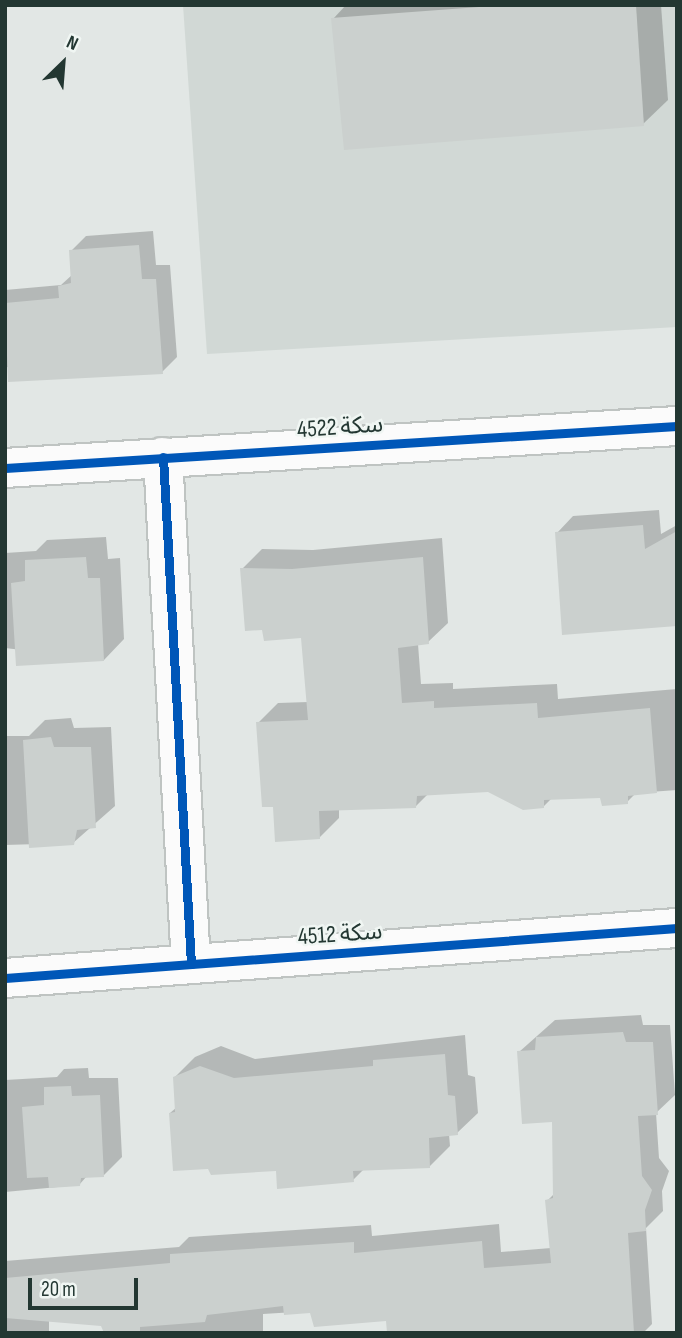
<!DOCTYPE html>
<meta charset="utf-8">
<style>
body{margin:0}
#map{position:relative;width:682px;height:1338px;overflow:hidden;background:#e2e7e5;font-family:"Sofia Sans Condensed","Noto Sans Arabic",sans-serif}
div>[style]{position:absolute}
.built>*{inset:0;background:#d1d8d5}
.shadow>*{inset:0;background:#0003}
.building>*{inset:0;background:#cbd0ce}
.roads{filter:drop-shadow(2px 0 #bfc4c2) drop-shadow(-2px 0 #bfc4c2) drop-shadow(0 2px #bfc4c2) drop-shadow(0 -2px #bfc4c2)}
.minor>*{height:38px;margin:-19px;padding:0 19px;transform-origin:19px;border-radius:19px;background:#fbfbfb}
.cycleway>*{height:9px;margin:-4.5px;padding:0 4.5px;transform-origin:4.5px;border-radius:4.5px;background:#0057b8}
span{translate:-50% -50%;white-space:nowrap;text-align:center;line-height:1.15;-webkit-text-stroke:5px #f0f6f3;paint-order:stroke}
.street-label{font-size:24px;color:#233732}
.frame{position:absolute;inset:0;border:7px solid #233732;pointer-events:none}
.north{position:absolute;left:28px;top:28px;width:70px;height:70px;-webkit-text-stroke:5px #f0f6f3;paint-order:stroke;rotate:25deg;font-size:19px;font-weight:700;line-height:28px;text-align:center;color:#233732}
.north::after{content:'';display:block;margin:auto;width:24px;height:32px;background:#233732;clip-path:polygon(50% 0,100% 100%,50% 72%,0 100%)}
.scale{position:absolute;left:28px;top:1278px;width:110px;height:32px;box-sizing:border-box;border:4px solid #233732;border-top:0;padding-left:9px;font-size:21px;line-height:24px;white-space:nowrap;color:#233732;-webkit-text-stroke:5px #f0f6f3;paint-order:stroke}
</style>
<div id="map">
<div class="built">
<i style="clip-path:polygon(183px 5px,677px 5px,677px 327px,207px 354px)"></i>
</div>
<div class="shadow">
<i style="clip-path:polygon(346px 5px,661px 5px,668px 100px,643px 124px,333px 19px)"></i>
<i style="clip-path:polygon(153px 231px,156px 265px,170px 265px,177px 357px,162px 372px,5px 367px,5px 290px,61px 285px,73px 274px,71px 251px,86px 236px)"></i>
<i style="clip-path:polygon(659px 510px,661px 534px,677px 525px,677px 611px,557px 533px,573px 516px)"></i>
<i style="clip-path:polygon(106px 537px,108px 559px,120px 558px,124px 639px,104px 660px,5px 648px,5px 553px,36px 551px,47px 540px)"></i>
<i style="clip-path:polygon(442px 538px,448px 623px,428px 642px,418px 644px,421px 684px,453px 683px,453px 689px,557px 684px,558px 699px,677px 689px,677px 790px,636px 793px,627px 802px,602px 796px,552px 798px,543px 807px,488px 790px,428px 794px,415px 807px,339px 809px,339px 818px,319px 838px,275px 805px,258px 723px,278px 703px,308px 702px,303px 636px,242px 569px,262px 549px,313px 550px)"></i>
<i style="clip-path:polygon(71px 718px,74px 728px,111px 727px,115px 806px,73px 843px,5px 845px,5px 736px,29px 736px,45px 720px)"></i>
<i style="clip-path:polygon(641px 1015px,643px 1025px,670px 1025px,675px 1095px,656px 1113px,659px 1158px,669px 1171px,662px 1191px,663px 1211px,646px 1228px,652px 1324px,643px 1333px,389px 1333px,388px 1319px,311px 1311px,263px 1314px,263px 1333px,109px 1333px,102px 1324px,49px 1320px,49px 1333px,5px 1333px,5px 1261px,179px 1247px,189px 1237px,371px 1225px,372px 1236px,499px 1224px,501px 1252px,551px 1248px,547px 1201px,555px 1193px,553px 1120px,519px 1052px,555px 1020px)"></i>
<i style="clip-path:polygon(465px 1035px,468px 1075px,475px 1077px,478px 1113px,457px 1133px,449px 1134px,450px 1146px,429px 1167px,364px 1169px,353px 1180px,278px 1169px,170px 1113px,177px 1107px,174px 1078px,195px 1057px,221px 1046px,255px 1059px)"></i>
<i style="clip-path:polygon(88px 1068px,89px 1078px,118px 1078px,122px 1157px,104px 1175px,87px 1176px,79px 1185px,5px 1192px,5px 1080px,57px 1077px,64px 1069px)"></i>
</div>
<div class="building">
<i style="clip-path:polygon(506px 5px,636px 5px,644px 126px,344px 150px,331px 18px)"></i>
<i style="clip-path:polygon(139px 245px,142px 279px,156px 279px,163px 374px,8px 382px,5px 303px,59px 298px,58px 286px,71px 283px,69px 250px)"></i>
<i style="clip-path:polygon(643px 525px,645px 549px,677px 531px,677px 626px,562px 635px,555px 532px)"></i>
<i style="clip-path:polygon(86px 557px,88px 578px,100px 578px,104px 661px,16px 666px,11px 583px,25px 581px,25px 560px)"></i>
<i style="clip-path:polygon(423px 557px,429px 644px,398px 648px,402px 703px,434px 701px,434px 708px,537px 703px,538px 718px,650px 708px,657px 793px,628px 796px,628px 804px,602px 806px,600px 798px,544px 800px,544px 808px,523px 810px,488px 792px,417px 796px,416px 808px,319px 811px,320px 839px,275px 842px,273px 807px,262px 807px,256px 722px,308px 720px,301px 638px,264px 641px,262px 630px,245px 631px,240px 568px,292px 569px)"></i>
<i style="clip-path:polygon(51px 737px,54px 747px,91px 747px,96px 828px,77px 830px,74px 845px,29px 848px,23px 740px)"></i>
<i style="clip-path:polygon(623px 1032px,626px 1042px,653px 1042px,658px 1115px,638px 1116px,642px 1176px,652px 1190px,645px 1210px,646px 1231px,628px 1233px,634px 1333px,387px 1333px,386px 1321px,314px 1327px,310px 1313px,284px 1315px,283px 1306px,207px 1315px,205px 1322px,140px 1327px,140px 1333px,104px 1333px,101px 1326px,5px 1318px,5px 1278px,170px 1263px,170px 1254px,354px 1242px,354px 1253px,482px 1241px,484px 1268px,551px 1263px,545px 1200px,553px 1198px,552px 1122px,522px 1124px,517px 1051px,535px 1050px,536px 1037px)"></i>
<i style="clip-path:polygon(445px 1054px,448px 1095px,455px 1096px,458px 1135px,429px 1138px,430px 1168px,353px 1171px,354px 1182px,277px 1189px,276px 1171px,211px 1175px,208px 1169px,173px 1171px,169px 1113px,175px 1112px,173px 1077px,200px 1066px,234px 1078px,373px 1066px,373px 1060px)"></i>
<i style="clip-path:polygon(71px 1086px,72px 1096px,100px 1095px,104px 1177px,81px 1178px,80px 1186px,49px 1188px,48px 1177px,27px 1178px,22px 1107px,44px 1105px,44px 1087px)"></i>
</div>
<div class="roads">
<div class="minor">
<i style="left:163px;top:457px;width:508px;rotate:86.84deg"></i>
<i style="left:5px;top:468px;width:673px;rotate:-3.58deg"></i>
<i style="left:5px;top:978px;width:674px;rotate:-4.26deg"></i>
</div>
</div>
<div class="cycleway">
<i style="left:163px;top:457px;width:508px;rotate:86.84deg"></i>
<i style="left:5px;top:468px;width:673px;rotate:-3.58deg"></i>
<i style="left:5px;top:978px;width:674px;rotate:-4.26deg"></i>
</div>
<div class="street-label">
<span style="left:340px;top:427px;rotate:-4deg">سكة 4522</span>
<span style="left:340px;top:934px;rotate:-4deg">سكة 4512</span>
</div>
<div class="frame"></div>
<div class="north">N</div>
<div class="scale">20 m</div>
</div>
